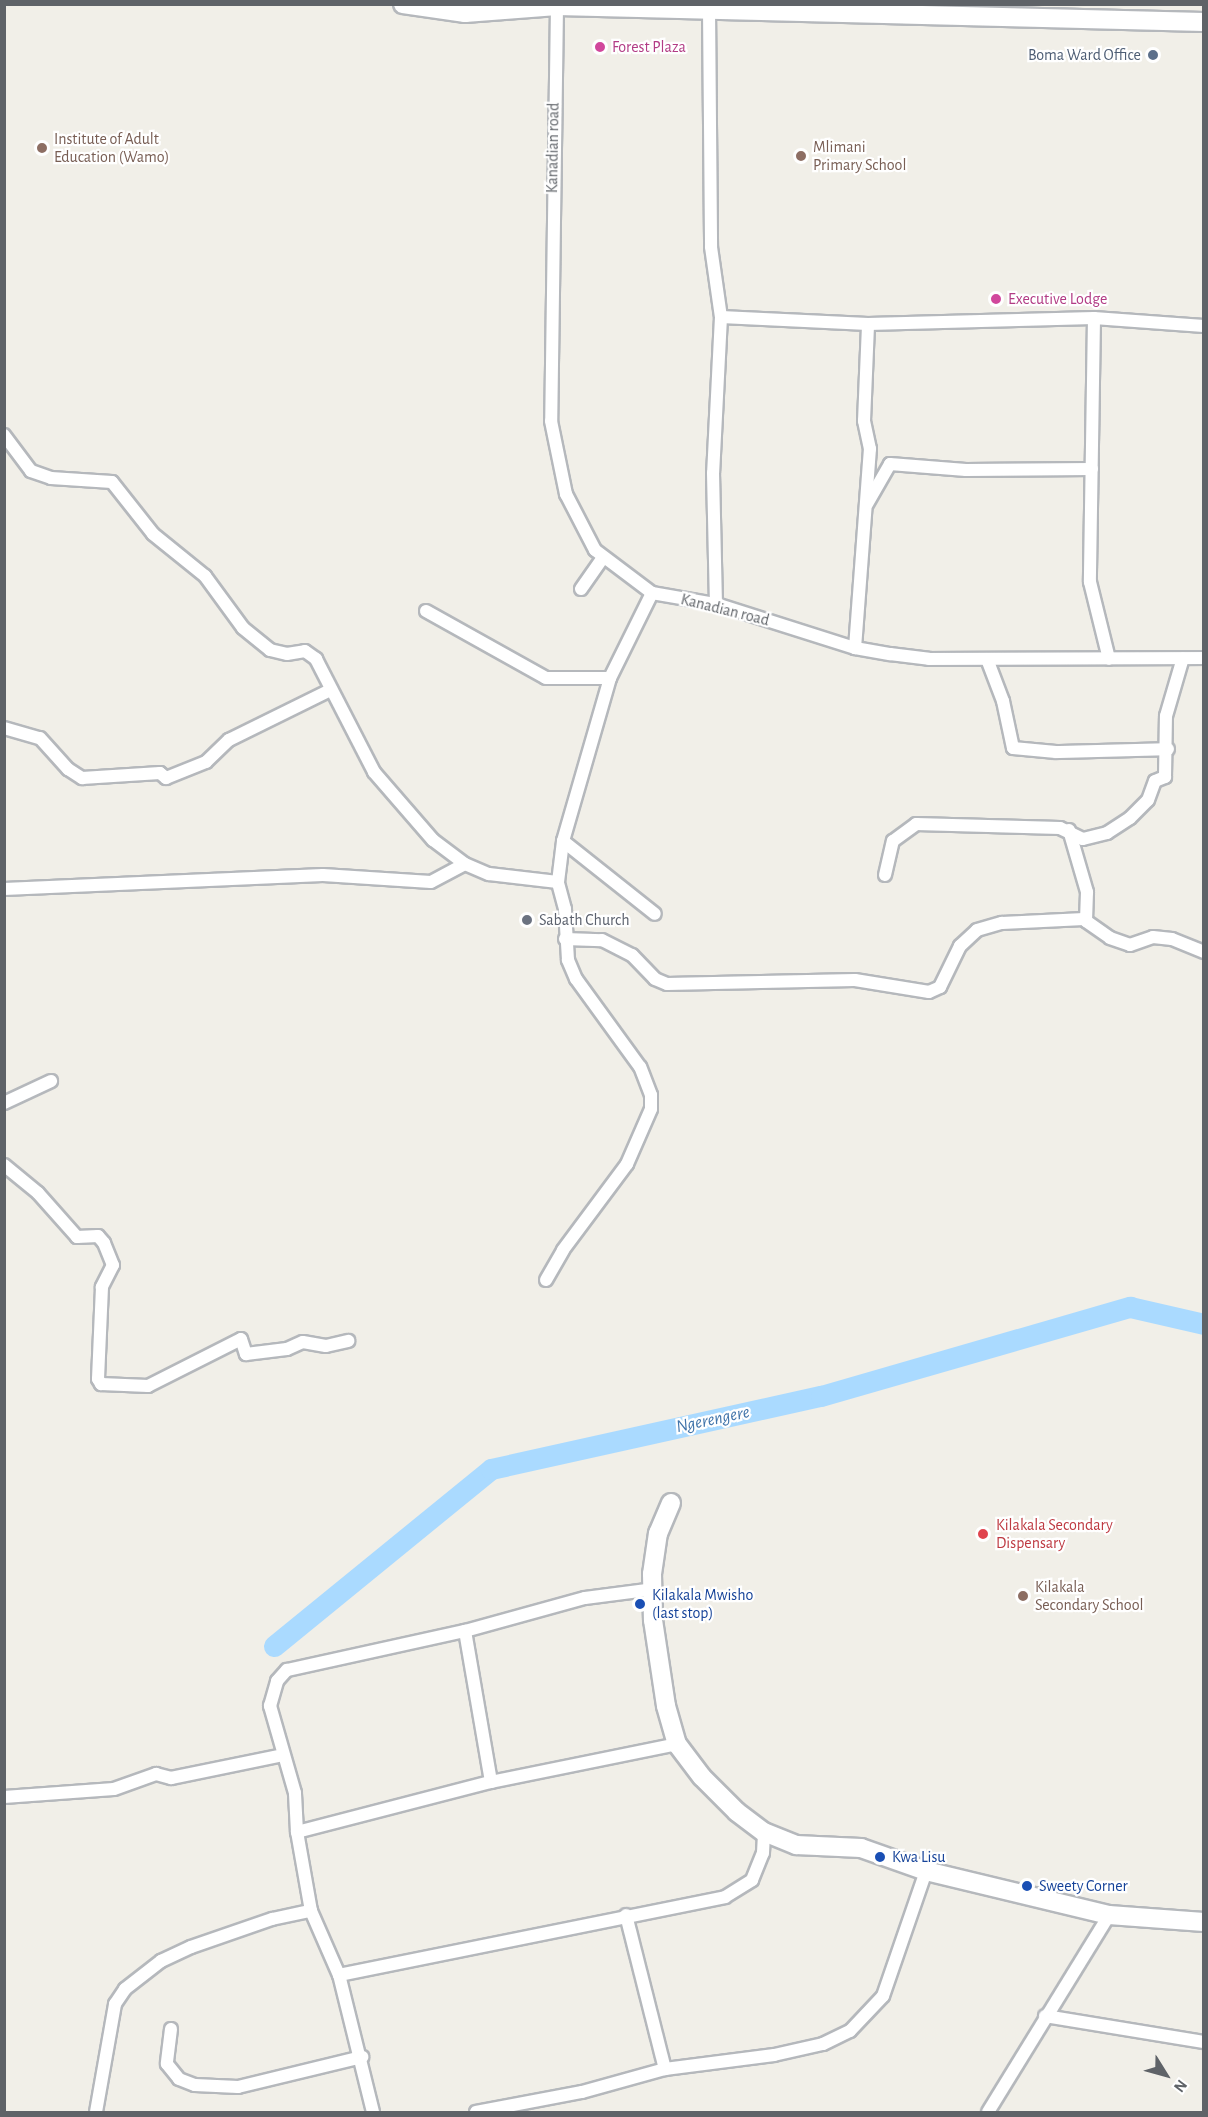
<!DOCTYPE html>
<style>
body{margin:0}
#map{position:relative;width:1208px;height:2117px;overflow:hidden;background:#f1efe8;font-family:"Alegreya Sans",sans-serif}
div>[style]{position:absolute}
.river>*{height:21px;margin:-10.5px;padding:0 10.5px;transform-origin:10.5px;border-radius:10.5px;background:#aadaff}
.roads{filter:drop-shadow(2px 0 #b5b8bc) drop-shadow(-2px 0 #b5b8bc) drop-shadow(0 2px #b5b8bc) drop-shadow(0 -2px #b5b8bc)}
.street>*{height:12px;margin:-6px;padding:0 6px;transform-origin:6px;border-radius:6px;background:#fff}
.secondary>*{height:18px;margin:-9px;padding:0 9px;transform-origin:9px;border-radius:9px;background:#fff}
.dots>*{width:16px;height:16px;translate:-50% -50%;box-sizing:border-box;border:3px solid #fff;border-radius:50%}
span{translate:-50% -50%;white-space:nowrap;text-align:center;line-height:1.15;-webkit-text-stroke:4.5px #fff;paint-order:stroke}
.hotel-label{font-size:16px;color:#b23c85}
.left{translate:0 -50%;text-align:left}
.service-label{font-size:16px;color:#4e5e75}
.right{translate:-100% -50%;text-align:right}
.education-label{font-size:16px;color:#785e54}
.street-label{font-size:16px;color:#5f6368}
.worship-label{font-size:16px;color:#5b616d}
.health-label{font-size:16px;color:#be3a42}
.transit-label{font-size:16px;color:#164399}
.water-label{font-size:18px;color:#4174aa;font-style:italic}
.frame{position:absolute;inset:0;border:6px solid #5f6368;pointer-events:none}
.north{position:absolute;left:1136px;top:2045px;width:60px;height:60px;-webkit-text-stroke:4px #fff;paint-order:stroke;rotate:127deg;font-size:16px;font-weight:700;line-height:24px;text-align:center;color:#5f6368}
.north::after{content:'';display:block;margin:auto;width:21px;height:27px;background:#5f6368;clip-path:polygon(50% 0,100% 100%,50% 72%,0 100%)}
</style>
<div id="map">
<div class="river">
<i style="left:274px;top:1646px;width:280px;rotate:-39.2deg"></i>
<i style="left:491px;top:1469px;width:338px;rotate:-12.5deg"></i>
<i style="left:821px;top:1396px;width:322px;rotate:-16.1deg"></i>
<i style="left:1130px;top:1307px;width:76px;rotate:12.9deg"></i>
</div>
<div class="roads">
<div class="street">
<i style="left:557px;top:6px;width:415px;rotate:90.8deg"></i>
<i style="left:551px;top:421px;width:75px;rotate:78.4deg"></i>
<i style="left:566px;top:494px;width:63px;rotate:62.6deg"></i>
<i style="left:595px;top:550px;width:71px;rotate:37deg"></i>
<i style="left:652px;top:593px;width:65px;rotate:9.8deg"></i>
<i style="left:716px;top:604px;width:146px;rotate:17.6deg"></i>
<i style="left:855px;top:648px;width:36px;rotate:10deg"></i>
<i style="left:890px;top:654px;width:39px;rotate:7deg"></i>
<i style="left:929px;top:659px;width:275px;rotate:-0.2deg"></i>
<i style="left:709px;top:9px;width:238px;rotate:89.5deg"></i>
<i style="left:711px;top:247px;width:71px;rotate:81.9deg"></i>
<i style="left:721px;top:317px;width:156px;rotate:92.9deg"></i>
<i style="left:713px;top:473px;width:131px;rotate:88.7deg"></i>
<i style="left:721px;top:317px;width:147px;rotate:2.7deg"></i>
<i style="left:868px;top:324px;width:226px;rotate:-1.5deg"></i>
<i style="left:1094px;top:318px;width:110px;rotate:4.2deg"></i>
<i style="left:1094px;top:318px;width:264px;rotate:90.9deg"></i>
<i style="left:1090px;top:582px;width:79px;rotate:76.1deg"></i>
<i style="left:4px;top:435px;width:45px;rotate:53.1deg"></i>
<i style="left:31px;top:471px;width:21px;rotate:19deg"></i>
<i style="left:51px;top:478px;width:61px;rotate:3.8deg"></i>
<i style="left:112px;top:482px;width:66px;rotate:51.7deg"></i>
<i style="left:153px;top:534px;width:67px;rotate:38.9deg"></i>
<i style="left:205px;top:576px;width:64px;rotate:53.8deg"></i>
<i style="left:243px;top:628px;width:35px;rotate:39deg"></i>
<i style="left:270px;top:650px;width:17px;rotate:13deg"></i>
<i style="left:287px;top:654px;width:18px;rotate:-9deg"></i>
<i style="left:305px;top:651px;width:14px;rotate:36deg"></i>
<i style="left:316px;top:659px;width:127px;rotate:62.8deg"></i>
<i style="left:374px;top:772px;width:90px;rotate:49.1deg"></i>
<i style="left:433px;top:840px;width:40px;rotate:37deg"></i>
<i style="left:465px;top:864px;width:26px;rotate:23deg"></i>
<i style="left:489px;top:874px;width:69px;rotate:6.6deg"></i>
<i style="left:867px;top:504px;width:46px;rotate:-60.1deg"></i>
<i style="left:890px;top:464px;width:76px;rotate:4.5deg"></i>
<i style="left:966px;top:470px;width:126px;rotate:-0.5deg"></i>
<i style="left:581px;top:589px;width:39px;rotate:-55deg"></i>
<i style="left:426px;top:611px;width:137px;rotate:29.2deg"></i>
<i style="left:546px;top:678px;width:64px"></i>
<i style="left:855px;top:648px;width:200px;rotate:-85.7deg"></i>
<i style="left:870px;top:449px;width:29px;rotate:-102deg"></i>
<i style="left:864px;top:421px;width:97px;rotate:-87.6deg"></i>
<i style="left:987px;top:659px;width:45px;rotate:69.1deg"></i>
<i style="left:1003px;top:701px;width:48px;rotate:78deg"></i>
<i style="left:1013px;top:748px;width:43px;rotate:5.3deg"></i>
<i style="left:1056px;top:752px;width:112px;rotate:-1.5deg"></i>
<i style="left:4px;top:728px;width:37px;rotate:16deg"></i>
<i style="left:40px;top:738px;width:42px;rotate:47.9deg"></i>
<i style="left:68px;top:769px;width:17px;rotate:33deg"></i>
<i style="left:82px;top:778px;width:78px;rotate:-3.7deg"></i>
<i style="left:160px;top:773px;width:8px;rotate:40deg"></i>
<i style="left:166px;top:778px;width:43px;rotate:-21.8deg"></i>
<i style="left:206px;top:762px;width:32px;rotate:-44deg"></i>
<i style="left:229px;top:740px;width:113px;rotate:-26.3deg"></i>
<i style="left:1069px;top:830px;width:65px;rotate:73.8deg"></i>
<i style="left:1087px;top:892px;width:29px;rotate:92deg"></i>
<i style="left:1086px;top:921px;width:29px;rotate:35deg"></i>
<i style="left:1110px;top:938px;width:21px;rotate:19deg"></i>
<i style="left:1130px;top:945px;width:24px;rotate:-19deg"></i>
<i style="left:1153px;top:937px;width:19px;rotate:6deg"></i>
<i style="left:1172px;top:939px;width:35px;rotate:22deg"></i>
<i style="left:563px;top:841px;width:117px;rotate:38.4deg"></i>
<i style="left:885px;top:875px;width:35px;rotate:-77deg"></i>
<i style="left:893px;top:841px;width:29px;rotate:-36deg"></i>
<i style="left:916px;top:824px;width:144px;rotate:1.6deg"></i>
<i style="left:1060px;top:828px;width:25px;rotate:26deg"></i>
<i style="left:1083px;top:839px;width:25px;rotate:-14deg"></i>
<i style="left:1107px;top:833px;width:27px;rotate:-33deg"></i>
<i style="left:1130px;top:818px;width:25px;rotate:-45deg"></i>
<i style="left:1148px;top:800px;width:20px;rotate:-70deg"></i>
<i style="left:1155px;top:781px;width:11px;rotate:-22deg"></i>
<i style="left:1165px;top:777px;width:61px;rotate:-89.1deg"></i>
<i style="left:1166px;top:716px;width:60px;rotate:-73.7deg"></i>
<i style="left:4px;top:889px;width:319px;rotate:-2.5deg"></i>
<i style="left:323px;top:875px;width:108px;rotate:3.7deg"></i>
<i style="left:431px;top:882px;width:38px;rotate:-28deg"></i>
<i style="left:565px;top:939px;width:37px;rotate:2deg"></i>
<i style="left:602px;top:940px;width:34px;rotate:27deg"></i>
<i style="left:632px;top:955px;width:33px;rotate:46deg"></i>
<i style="left:655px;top:979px;width:13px;rotate:23deg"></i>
<i style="left:667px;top:984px;width:188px;rotate:-1.2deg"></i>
<i style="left:855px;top:980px;width:75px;rotate:9.2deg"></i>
<i style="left:929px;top:992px;width:12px;rotate:-24deg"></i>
<i style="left:940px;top:987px;width:46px;rotate:-64deg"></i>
<i style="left:960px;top:946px;width:23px;rotate:-43deg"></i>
<i style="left:977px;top:930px;width:26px;rotate:-16deg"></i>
<i style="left:1002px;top:923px;width:82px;rotate:-2.8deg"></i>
<i style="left:4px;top:1103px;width:52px;rotate:-25.1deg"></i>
<i style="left:4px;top:1165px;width:44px;rotate:39.5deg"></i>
<i style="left:38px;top:1193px;width:59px;rotate:48.4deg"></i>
<i style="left:77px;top:1237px;width:21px;rotate:-3deg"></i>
<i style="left:98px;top:1236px;width:9px;rotate:49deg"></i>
<i style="left:104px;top:1243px;width:24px;rotate:68deg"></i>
<i style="left:113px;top:1265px;width:25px;rotate:117deg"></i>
<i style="left:102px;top:1287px;width:92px;rotate:92.5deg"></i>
<i style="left:98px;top:1379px;width:6px;rotate:59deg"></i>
<i style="left:101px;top:1384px;width:47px;rotate:2.4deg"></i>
<i style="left:148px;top:1386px;width:104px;rotate:-26.8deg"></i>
<i style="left:241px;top:1339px;width:16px;rotate:72deg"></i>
<i style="left:246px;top:1354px;width:41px;rotate:-7deg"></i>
<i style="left:287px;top:1349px;width:17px;rotate:-24deg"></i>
<i style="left:303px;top:1342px;width:23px;rotate:10deg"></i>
<i style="left:326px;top:1346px;width:23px;rotate:-13deg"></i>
<i style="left:546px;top:1280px;width:34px;rotate:-60deg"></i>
<i style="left:563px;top:1250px;width:107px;rotate:-53.3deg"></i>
<i style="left:627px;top:1164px;width:60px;rotate:-66.4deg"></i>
<i style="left:651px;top:1109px;width:14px;rotate:-90deg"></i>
<i style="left:651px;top:1095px;width:30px;rotate:-111deg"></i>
<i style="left:640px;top:1067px;width:109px;rotate:-126deg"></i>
<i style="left:576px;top:979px;width:21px;rotate:-113deg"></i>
<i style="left:568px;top:960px;width:51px;rotate:-93.4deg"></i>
<i style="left:565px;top:909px;width:28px;rotate:-105deg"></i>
<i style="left:558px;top:882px;width:41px;rotate:-83deg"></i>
<i style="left:563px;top:841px;width:170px;rotate:-73.9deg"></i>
<i style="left:610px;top:678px;width:95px;rotate:-63.7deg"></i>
<i style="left:465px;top:1631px;width:153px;rotate:80.2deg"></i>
<i style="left:4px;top:1797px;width:110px;rotate:-4.2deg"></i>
<i style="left:114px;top:1789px;width:45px;rotate:-19.7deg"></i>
<i style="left:156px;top:1774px;width:16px;rotate:15deg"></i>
<i style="left:171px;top:1778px;width:114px;rotate:-11.6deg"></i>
<i style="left:297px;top:1832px;width:200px;rotate:-14.5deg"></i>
<i style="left:491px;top:1782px;width:190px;rotate:-11.5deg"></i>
<i style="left:626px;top:1915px;width:159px;rotate:75.8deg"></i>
<i style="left:339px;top:1975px;width:394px;rotate:-11.4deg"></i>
<i style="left:725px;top:1897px;width:32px;rotate:-32deg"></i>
<i style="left:752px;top:1880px;width:29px;rotate:-68deg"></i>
<i style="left:763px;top:1853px;width:21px;rotate:-87deg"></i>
<i style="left:1045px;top:2016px;width:161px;rotate:9.3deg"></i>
<i style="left:171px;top:2029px;width:35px;rotate:97deg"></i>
<i style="left:167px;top:2064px;width:19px;rotate:51deg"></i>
<i style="left:179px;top:2079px;width:17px;rotate:21deg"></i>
<i style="left:195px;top:2085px;width:43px;rotate:2.7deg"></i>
<i style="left:238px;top:2087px;width:128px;rotate:-13.6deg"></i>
<i style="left:96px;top:2112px;width:110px;rotate:-80deg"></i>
<i style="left:115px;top:2004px;width:18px;rotate:-56deg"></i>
<i style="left:125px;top:1989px;width:46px;rotate:-37.9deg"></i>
<i style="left:161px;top:1961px;width:33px;rotate:-25deg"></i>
<i style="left:191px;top:1947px;width:86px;rotate:-19.1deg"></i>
<i style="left:272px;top:1919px;width:40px;rotate:-12deg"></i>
<i style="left:373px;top:2112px;width:141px;rotate:-103.9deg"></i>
<i style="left:339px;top:1975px;width:70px;rotate:-113.6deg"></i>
<i style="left:311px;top:1911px;width:80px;rotate:-100deg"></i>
<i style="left:297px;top:1832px;width:39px;rotate:-93deg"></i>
<i style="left:295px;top:1793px;width:91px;rotate:-106deg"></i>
<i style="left:270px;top:1706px;width:26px;rotate:-74deg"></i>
<i style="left:277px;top:1681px;width:15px;rotate:-48deg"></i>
<i style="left:287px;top:1670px;width:182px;rotate:-12.4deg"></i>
<i style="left:465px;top:1631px;width:124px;rotate:-15.4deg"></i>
<i style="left:585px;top:1598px;width:70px;rotate:-7.4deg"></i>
<i style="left:476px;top:2112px;width:108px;rotate:-10.7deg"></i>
<i style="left:582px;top:2092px;width:86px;rotate:-15.5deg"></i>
<i style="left:665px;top:2069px;width:110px;rotate:-7.3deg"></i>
<i style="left:774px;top:2055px;width:50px;rotate:-12.7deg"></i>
<i style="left:823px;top:2044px;width:30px;rotate:-26deg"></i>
<i style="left:850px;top:2031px;width:48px;rotate:-46.7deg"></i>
<i style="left:883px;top:1996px;width:132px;rotate:-71deg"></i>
<i style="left:988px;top:2112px;width:231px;rotate:-58.4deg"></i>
</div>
<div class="secondary">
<i style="left:403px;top:4px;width:63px;rotate:8.3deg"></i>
<i style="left:465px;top:13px;width:92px;rotate:-4.4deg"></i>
<i style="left:557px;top:6px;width:647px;rotate:1.42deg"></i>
<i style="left:671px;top:1503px;width:33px;rotate:113deg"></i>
<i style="left:658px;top:1533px;width:41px;rotate:98.3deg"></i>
<i style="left:652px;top:1574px;width:46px;rotate:88.8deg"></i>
<i style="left:653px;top:1620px;width:87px;rotate:81.4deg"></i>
<i style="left:666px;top:1706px;width:40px;rotate:74deg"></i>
<i style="left:677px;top:1744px;width:41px;rotate:52.9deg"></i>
<i style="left:702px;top:1777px;width:49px;rotate:45deg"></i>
<i style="left:737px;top:1812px;width:34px;rotate:37deg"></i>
<i style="left:764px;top:1832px;width:35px;rotate:22deg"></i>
<i style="left:796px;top:1845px;width:65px;rotate:2.6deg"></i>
<i style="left:861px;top:1848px;width:69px;rotate:19.5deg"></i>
<i style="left:926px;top:1871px;width:188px;rotate:13.5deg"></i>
<i style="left:1109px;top:1915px;width:95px;rotate:4.2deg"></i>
</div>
</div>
<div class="dots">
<i style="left:600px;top:47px;background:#d1479c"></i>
<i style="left:1153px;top:55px;background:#5c6f8a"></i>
<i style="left:42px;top:148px;background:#8d6e63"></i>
<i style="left:801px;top:156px;background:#8d6e63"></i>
<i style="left:996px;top:299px;background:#d1479c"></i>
<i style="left:527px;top:920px;background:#6b7280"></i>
<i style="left:983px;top:1534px;background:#e0444e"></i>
<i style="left:1023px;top:1596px;background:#8d6e63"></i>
<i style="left:640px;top:1604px;background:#1a4fb4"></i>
<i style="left:880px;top:1857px;background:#1a4fb4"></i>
<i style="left:1027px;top:1886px;background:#1a4fb4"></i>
</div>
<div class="hotel-label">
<span class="left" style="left:612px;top:47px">Forest Plaza</span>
<span class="left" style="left:1008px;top:299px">Executive Lodge</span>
</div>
<div class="service-label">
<span class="right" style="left:1141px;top:55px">Boma Ward Office</span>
</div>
<div class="education-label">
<span class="left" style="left:54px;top:148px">Institute of Adult<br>Education (Wamo)</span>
<span class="left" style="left:813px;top:156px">Mlimani<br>Primary School</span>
<span class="left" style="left:1035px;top:1596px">Kilakala<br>Secondary School</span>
</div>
<div class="street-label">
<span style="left:553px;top:148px;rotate:-89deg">Kanadian road</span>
<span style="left:725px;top:610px;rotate:14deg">Kanadian road</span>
</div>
<div class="worship-label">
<span class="left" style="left:539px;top:920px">Sabath Church</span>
</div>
<div class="health-label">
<span class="left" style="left:996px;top:1534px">Kilakala Secondary<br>Dispensary</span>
</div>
<div class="transit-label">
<span class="left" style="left:652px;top:1604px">Kilakala Mwisho<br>(last stop)</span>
<span class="left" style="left:892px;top:1857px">Kwa Lisu</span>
<span class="left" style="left:1039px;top:1886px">Sweety Corner</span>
</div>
<div class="water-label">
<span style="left:713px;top:1420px;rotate:-12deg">Ngerengere</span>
</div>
<div class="frame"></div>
<div class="north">N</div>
</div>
